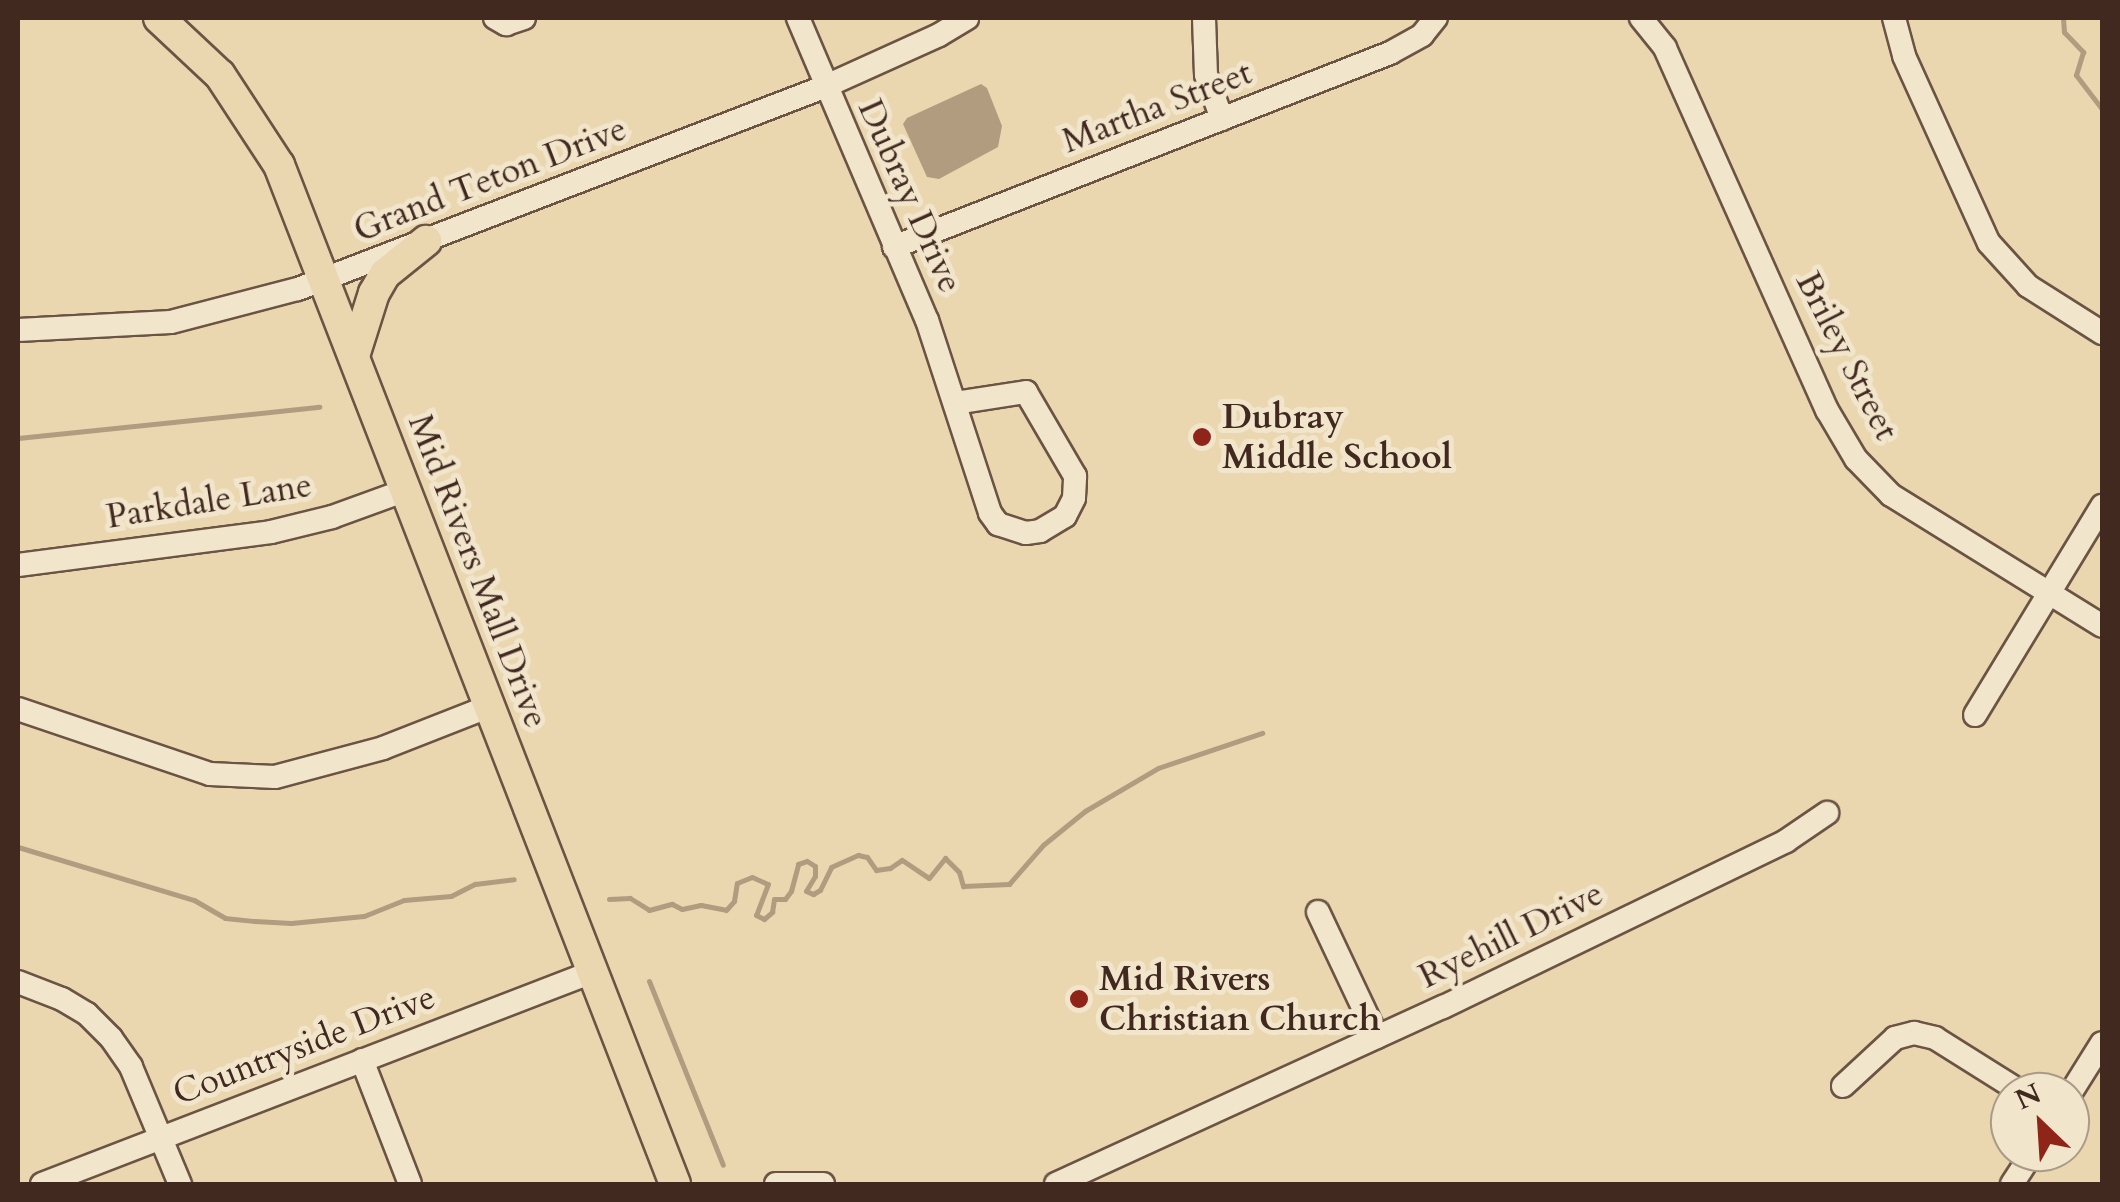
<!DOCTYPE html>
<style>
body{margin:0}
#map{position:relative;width:2120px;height:1202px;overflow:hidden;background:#ead7b0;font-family:Cardo,serif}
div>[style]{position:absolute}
.water>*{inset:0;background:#b19c7f}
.stream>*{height:5px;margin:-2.5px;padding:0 2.5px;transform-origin:2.5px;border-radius:2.5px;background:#b19c7f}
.roads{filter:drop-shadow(2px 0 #6b5444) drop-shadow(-2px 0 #6b5444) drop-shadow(0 2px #6b5444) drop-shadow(0 -2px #6b5444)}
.minor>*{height:22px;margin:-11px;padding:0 11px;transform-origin:11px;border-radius:11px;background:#f1e5cc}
.major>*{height:30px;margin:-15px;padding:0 15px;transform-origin:15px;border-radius:15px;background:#ead7b0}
.dots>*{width:28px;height:28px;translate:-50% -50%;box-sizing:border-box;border:5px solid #f1e5cc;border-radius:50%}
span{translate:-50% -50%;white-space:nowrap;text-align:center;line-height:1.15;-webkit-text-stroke:10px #f1e5cc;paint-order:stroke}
.street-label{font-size:35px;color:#412920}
.poi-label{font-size:35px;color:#412920;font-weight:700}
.left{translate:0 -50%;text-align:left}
.frame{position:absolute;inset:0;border:20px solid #412920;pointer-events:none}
.north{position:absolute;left:1990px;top:1072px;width:100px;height:100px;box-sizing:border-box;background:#f1e5cc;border:2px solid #ab9a87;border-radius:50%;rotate:335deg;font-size:28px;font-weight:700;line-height:40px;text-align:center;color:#412920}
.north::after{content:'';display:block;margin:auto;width:35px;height:45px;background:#8f2418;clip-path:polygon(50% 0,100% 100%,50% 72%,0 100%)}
</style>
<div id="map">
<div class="water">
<i style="clip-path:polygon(981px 84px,987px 88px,1002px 126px,998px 147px,939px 179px,927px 177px,903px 124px,907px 118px)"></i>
</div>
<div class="stream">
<i style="left:2063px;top:18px;width:14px;rotate:86deg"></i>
<i style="left:2064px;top:32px;width:28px;rotate:46deg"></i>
<i style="left:2083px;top:52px;width:24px;rotate:107deg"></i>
<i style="left:2076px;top:75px;width:43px;rotate:52.6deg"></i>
<i style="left:18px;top:438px;width:303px;rotate:-5.9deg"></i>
<i style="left:18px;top:847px;width:184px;rotate:16.8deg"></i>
<i style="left:194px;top:900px;width:36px;rotate:30deg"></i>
<i style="left:225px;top:918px;width:30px;rotate:6deg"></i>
<i style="left:255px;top:921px;width:36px;rotate:3deg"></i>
<i style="left:291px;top:923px;width:73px;rotate:-5.5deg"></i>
<i style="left:364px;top:916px;width:43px;rotate:-21.8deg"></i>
<i style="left:404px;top:900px;width:47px;rotate:-4.9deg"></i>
<i style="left:451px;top:896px;width:27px;rotate:-27deg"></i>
<i style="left:475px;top:884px;width:39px;rotate:-7deg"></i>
<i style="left:609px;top:899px;width:21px;rotate:-3deg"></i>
<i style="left:630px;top:898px;width:22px;rotate:32deg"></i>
<i style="left:649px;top:910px;width:24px;rotate:-15deg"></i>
<i style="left:672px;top:904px;width:11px;rotate:27deg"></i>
<i style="left:682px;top:909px;width:19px;rotate:-12deg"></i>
<i style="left:701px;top:905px;width:25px;rotate:11deg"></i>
<i style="left:726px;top:910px;width:12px;rotate:-48deg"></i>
<i style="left:734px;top:901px;width:18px;rotate:-81deg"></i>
<i style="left:737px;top:883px;width:16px;rotate:-22deg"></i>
<i style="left:752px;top:877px;width:17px;rotate:24deg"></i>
<i style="left:768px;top:884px;width:33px;rotate:111deg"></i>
<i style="left:756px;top:915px;width:9px;rotate:27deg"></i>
<i style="left:764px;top:919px;width:11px;rotate:-41deg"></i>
<i style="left:772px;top:912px;width:13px;rotate:-81deg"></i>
<i style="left:774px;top:899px;width:11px"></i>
<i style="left:785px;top:899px;width:10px;rotate:-53deg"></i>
<i style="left:791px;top:891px;width:28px;rotate:-75deg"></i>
<i style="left:798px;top:864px;width:9px;rotate:-18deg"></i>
<i style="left:807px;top:861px;width:9px;rotate:32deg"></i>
<i style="left:815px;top:866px;width:10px;rotate:90deg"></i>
<i style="left:815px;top:876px;width:17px;rotate:121deg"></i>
<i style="left:806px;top:891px;width:8px;rotate:23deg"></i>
<i style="left:813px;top:894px;width:8px;rotate:-30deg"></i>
<i style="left:820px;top:890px;width:25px;rotate:-64deg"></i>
<i style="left:831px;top:867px;width:30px;rotate:-24deg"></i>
<i style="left:858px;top:855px;width:9px;rotate:13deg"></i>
<i style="left:867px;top:857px;width:16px;rotate:55deg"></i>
<i style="left:876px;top:870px;width:14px;rotate:-8deg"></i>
<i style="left:890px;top:868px;width:14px;rotate:-34deg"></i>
<i style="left:902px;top:860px;width:32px;rotate:34deg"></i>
<i style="left:929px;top:878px;width:26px;rotate:-51deg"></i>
<i style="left:945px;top:858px;width:20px;rotate:45deg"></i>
<i style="left:959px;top:872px;width:15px;rotate:74deg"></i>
<i style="left:963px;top:886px;width:46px;rotate:-2.5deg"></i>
<i style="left:1009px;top:884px;width:52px;rotate:-48.9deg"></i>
<i style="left:1043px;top:845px;width:54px;rotate:-39deg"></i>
<i style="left:1085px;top:811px;width:85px;rotate:-30.5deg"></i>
<i style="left:1158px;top:768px;width:110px;rotate:-18.6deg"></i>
<i style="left:649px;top:981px;width:198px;rotate:68.1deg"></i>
</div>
<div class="roads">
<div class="minor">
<i style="left:495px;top:18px;width:13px;rotate:29deg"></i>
<i style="left:506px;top:24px;width:19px;rotate:-18deg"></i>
<i style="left:798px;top:18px;width:328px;rotate:66.9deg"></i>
<i style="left:927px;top:320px;width:203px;rotate:71.9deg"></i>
<i style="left:990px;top:513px;width:14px;rotate:54deg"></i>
<i style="left:998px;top:524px;width:29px;rotate:18deg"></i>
<i style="left:1026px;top:533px;width:14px;rotate:-8deg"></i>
<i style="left:1040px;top:531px;width:29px;rotate:-31deg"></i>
<i style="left:1065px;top:516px;width:20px;rotate:-63deg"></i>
<i style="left:1074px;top:498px;width:22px;rotate:-87deg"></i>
<i style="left:1075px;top:476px;width:97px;rotate:-120.3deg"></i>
<i style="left:1026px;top:392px;width:71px;rotate:171.1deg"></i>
<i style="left:1204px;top:18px;width:57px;rotate:88deg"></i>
<i style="left:1206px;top:75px;width:47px;rotate:70deg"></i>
<i style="left:1641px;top:18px;width:38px;rotate:51deg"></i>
<i style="left:1665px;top:48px;width:397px;rotate:65.9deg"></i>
<i style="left:1827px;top:410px;width:57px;rotate:59.4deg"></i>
<i style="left:1856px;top:459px;width:50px;rotate:45.8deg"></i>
<i style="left:1891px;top:495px;width:248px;rotate:31.8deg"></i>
<i style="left:1894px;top:18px;width:39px;rotate:75deg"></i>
<i style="left:1904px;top:56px;width:205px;rotate:65.6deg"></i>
<i style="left:1989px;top:243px;width:58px;rotate:47.8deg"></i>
<i style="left:2028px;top:286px;width:88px;rotate:32.4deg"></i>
<i style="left:894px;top:247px;width:533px;rotate:-21.36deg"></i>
<i style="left:1390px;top:53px;width:37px;rotate:-29deg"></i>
<i style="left:1422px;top:35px;width:22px;rotate:-51deg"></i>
<i style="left:18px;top:330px;width:153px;rotate:-3deg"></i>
<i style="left:171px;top:322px;width:131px;rotate:-14.6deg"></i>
<i style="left:298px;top:289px;width:563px;rotate:-21.01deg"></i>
<i style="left:824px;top:87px;width:126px;rotate:-24.3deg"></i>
<i style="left:939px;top:35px;width:33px;rotate:-31deg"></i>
<i style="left:18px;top:565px;width:255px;rotate:-7.4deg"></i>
<i style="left:271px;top:532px;width:63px;rotate:-13.8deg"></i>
<i style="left:332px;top:517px;width:79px;rotate:-20deg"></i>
<i style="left:18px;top:709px;width:203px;rotate:18.7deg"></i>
<i style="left:210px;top:774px;width:65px;rotate:2.6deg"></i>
<i style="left:275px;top:777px;width:112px;rotate:-15deg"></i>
<i style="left:383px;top:748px;width:115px;rotate:-21.4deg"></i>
<i style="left:1975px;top:715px;width:245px;rotate:-58.7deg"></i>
<i style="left:1318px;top:912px;width:138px;rotate:64.7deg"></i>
<i style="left:18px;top:982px;width:47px;rotate:21.1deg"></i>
<i style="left:62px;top:999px;width:29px;rotate:31deg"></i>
<i style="left:87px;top:1014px;width:34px;rotate:45deg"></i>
<i style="left:111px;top:1038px;width:35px;rotate:55deg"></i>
<i style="left:131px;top:1067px;width:127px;rotate:67.3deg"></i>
<i style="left:362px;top:1060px;width:133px;rotate:68.8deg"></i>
<i style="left:1843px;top:1086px;width:71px;rotate:-42.7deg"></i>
<i style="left:1895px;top:1038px;width:20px;rotate:-15deg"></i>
<i style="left:1914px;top:1033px;width:22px;rotate:13deg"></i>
<i style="left:1935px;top:1038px;width:102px;rotate:32.1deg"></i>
<i style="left:2070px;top:1094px;width:60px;rotate:-57.9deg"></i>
<i style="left:42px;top:1184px;width:589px;rotate:-21.08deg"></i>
<i style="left:776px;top:1184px;width:47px"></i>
<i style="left:1056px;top:1184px;width:426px;rotate:-24.6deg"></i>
<i style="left:1443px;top:1007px;width:381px;rotate:-25.8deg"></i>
<i style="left:1786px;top:841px;width:50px;rotate:-34.3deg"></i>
<i style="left:2012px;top:1184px;width:38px;rotate:-57deg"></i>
</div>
<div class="major">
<i style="left:159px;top:18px;width:83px;rotate:43.1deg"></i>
<i style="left:220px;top:75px;width:108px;rotate:56.8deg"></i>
<i style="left:279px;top:165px;width:1093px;rotate:68.76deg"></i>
<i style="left:354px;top:356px;width:66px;rotate:-72.4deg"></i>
<i style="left:374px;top:293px;width:22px;rotate:-60deg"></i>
<i style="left:385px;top:274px;width:53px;rotate:-38.8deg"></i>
</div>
</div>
<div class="dots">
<i style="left:1202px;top:437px;background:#8f2418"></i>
<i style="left:1079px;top:999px;background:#8f2418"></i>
</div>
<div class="street-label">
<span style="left:1157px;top:107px;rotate:-21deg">Martha Street</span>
<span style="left:490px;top:179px;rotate:-21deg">Grand Teton Drive</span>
<span style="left:910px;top:196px;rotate:66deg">Dubray Drive</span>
<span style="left:1847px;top:356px;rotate:63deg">Briley Street</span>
<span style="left:209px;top:501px;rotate:-9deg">Parkdale Lane</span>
<span style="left:478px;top:571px;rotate:69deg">Mid Rivers Mall Drive</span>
<span style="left:1511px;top:935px;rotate:-26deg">Ryehill Drive</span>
<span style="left:304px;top:1045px;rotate:-21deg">Countryside Drive</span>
</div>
<div class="poi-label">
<span class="left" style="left:1222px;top:437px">Dubray<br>Middle School</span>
<span class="left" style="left:1099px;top:999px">Mid Rivers<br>Christian Church</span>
</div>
<div class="frame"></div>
<div class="north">N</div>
</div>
